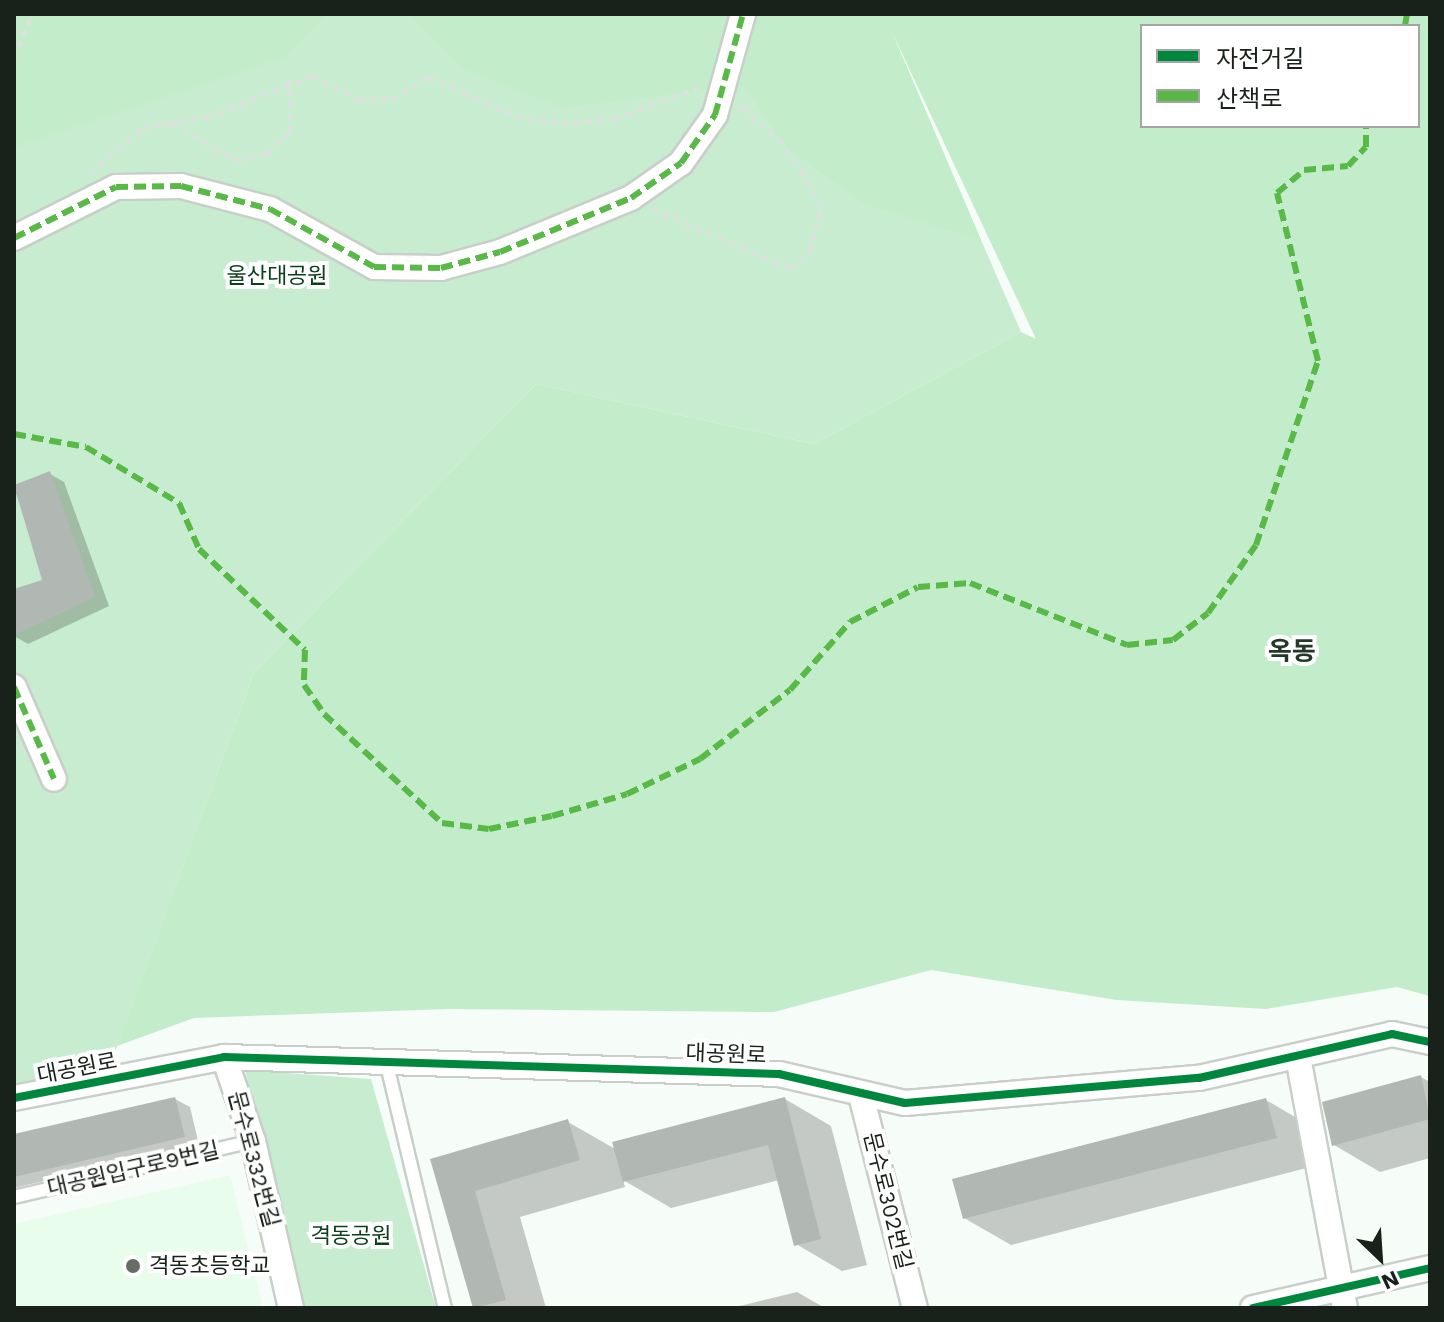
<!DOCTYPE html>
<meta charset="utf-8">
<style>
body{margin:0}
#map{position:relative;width:1444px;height:1322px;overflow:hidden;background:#f6fcf7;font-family:"Work Sans","Noto Sans KR",sans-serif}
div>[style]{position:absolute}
.built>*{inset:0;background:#e8fdeb}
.green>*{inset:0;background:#c8eccf}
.forest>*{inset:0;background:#c2ecca}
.shadow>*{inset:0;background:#0003}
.building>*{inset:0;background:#b1b8b3}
.path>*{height:4px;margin-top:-2px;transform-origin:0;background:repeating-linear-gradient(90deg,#dde0de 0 6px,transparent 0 12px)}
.roads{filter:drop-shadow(2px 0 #c8cfc9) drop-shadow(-2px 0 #c8cfc9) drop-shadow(0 2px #c8cfc9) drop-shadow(0 -2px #c8cfc9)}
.lane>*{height:12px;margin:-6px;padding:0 6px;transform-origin:6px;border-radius:6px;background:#fefffe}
.street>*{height:24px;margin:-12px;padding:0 12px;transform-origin:12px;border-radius:12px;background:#fefffe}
.quiet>*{height:6px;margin-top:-3px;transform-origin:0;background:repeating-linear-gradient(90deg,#58b947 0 12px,transparent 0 18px)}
.cycleway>*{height:8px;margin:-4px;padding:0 4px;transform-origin:4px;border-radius:4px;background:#00873e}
.dots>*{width:22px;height:22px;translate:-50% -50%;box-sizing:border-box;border:4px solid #fff;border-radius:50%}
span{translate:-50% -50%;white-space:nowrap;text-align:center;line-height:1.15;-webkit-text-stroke:8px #fff;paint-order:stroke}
.park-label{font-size:22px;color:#0c401d}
.street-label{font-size:22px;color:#18211a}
.poi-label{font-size:22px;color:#18211a}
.left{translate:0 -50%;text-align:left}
.quarter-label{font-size:26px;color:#243828;font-weight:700}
.frame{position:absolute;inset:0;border:16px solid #18211a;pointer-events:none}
.legend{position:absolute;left:1140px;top:24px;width:280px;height:104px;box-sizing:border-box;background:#fff;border:2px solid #a3a6a3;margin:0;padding:10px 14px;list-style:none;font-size:24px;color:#18211a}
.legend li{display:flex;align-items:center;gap:16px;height:40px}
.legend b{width:40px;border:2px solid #a3a6a3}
.north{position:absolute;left:1340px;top:1218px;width:80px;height:80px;-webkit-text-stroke:6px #fff;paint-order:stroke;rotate:155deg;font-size:22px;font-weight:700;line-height:32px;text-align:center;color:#18211a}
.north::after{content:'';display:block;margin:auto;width:28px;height:36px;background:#18211a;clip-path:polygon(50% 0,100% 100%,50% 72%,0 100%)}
</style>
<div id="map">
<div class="built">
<i style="clip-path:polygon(230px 1175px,263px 1308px,14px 1308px,14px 1224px)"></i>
</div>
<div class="green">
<i style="clip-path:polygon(14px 14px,883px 14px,1021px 332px,814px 444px,536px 384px,254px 673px,111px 1063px,14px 1086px)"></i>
<i style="clip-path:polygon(245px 1070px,371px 1079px,436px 1308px,301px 1308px)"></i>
</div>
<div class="forest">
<i style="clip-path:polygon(14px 14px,326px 14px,285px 57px,14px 147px)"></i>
<i style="clip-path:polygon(evenodd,410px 14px,1430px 14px,1430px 996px,1397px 987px,1266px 1009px,1117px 1000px,931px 970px,774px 1012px,448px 1009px,194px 1018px,117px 1046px,254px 673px,536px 384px,814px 444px,1021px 332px,1036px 339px,892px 32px,981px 240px,865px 204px,784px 146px,744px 85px,562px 108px,463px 69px,410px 14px,1142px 26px,1418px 26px,1418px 126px,1142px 126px,1142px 26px)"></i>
</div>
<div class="shadow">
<i style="clip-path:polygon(50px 474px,64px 482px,109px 606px,28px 644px,14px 636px,14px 591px,45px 581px,14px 487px)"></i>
<i style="clip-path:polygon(1421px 1077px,1430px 1082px,1430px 1158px,1380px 1172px,1334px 1145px)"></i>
<i style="clip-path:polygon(175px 1099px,190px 1107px,199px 1145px,14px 1188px,14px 1136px)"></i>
<i style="clip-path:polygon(785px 1099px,831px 1126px,867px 1265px,842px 1271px,796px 1244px,779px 1180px,671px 1208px,623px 1180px,625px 1187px,520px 1217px,546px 1308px,475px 1308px,433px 1160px,568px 1122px,617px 1150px)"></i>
<i style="clip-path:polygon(1266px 1100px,1312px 1127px,1322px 1164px,1011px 1245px,964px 1218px)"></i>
<i style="clip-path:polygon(797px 1292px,825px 1308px,732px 1308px)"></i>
</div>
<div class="building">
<i style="clip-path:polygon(50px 471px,95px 597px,14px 635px,14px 589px,42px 580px,14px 485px)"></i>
<i style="clip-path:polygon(1421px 1075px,1430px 1119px,1332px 1146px,1322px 1102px)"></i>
<i style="clip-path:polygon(175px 1097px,185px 1137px,14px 1177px,14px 1134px)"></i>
<i style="clip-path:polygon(785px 1097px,821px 1239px,794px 1246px,768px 1145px,623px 1182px,612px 1142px)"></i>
<i style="clip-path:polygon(1266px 1098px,1277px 1138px,963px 1219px,952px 1179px)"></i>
<i style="clip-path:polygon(568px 1119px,580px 1160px,475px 1191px,506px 1300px,473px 1308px,430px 1159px)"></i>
</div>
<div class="path">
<i style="left:14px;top:58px;width:48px;rotate:-67.8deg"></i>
<i style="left:173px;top:124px;width:74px;rotate:30deg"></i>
<i style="left:237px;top:161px;width:31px;rotate:-13deg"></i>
<i style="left:267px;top:154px;width:32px;rotate:-44deg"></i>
<i style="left:290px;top:132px;width:52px;rotate:-91.1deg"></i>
<i style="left:90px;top:174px;width:70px;rotate:-41deg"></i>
<i style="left:143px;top:128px;width:64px;rotate:-9deg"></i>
<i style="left:206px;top:118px;width:115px;rotate:-21.4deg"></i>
<i style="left:313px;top:76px;width:51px;rotate:28.1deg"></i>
<i style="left:358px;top:100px;width:34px;rotate:-2deg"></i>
<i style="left:392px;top:99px;width:43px;rotate:-29.6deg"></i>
<i style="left:429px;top:78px;width:96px;rotate:23.9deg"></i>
<i style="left:517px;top:117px;width:46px;rotate:8.8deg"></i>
<i style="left:562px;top:124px;width:53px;rotate:-5.4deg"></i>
<i style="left:615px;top:119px;width:89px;rotate:-20.5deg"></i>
<i style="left:652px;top:209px;width:150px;rotate:23.5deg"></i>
<i style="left:790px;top:269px;width:26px;rotate:-40deg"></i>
<i style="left:810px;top:252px;width:48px;rotate:-75.4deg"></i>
<i style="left:822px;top:206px;width:74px;rotate:-121.8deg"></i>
<i style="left:783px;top:143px;width:57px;rotate:-140.7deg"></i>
</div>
<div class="roads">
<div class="lane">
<i style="left:386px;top:1061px;width:254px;rotate:76.6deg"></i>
<i style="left:14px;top:1197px;width:245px;rotate:-13.2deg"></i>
</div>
<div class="street">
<i style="left:14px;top:238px;width:114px;rotate:-26.6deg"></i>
<i style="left:116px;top:187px;width:65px;rotate:-0.9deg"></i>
<i style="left:181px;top:186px;width:92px;rotate:14.5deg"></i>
<i style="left:270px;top:209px;width:119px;rotate:29.1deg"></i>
<i style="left:374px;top:267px;width:67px;rotate:0.9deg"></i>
<i style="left:441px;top:268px;width:61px;rotate:-15.2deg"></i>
<i style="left:500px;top:252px;width:142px;rotate:-22.4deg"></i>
<i style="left:631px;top:198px;width:61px;rotate:-35deg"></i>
<i style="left:681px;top:163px;width:59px;rotate:-54.7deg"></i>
<i style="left:715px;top:115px;width:105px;rotate:-74.5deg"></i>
<i style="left:14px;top:687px;width:100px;rotate:66.5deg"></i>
<i style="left:224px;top:1057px;width:89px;rotate:71deg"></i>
<i style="left:253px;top:1141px;width:171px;rotate:77.2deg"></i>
<i style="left:1298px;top:1057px;width:255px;rotate:79.4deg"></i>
<i style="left:861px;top:1095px;width:220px;rotate:75.8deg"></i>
<i style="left:14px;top:1098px;width:214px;rotate:-11deg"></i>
<i style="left:224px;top:1057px;width:555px;rotate:1.75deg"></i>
<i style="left:779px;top:1074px;width:129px;rotate:13deg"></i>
<i style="left:905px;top:1103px;width:295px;rotate:-4.9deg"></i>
<i style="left:1199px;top:1078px;width:198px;rotate:-12.8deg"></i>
<i style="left:1392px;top:1034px;width:39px;rotate:12deg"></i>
<i style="left:1253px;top:1308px;width:181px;rotate:-12.7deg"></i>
</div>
</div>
<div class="quiet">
<i style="left:1405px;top:26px;width:12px;rotate:-81deg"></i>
<i style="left:14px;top:238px;width:114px;rotate:-26.6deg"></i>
<i style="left:116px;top:187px;width:65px;rotate:-0.9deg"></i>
<i style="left:181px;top:186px;width:92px;rotate:14.5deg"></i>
<i style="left:270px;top:209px;width:119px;rotate:29.1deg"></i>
<i style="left:374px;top:267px;width:67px;rotate:0.9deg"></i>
<i style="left:441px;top:268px;width:61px;rotate:-15.2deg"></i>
<i style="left:500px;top:252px;width:142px;rotate:-22.4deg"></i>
<i style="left:631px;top:198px;width:61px;rotate:-35deg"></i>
<i style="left:681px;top:163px;width:59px;rotate:-54.7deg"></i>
<i style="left:715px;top:115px;width:105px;rotate:-74.5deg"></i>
<i style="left:14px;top:434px;width:73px;rotate:10.2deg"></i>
<i style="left:86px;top:447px;width:109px;rotate:31.1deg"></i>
<i style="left:179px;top:503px;width:50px;rotate:66.5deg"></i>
<i style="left:199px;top:549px;width:146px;rotate:43.6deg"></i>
<i style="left:305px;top:650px;width:35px;rotate:92deg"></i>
<i style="left:304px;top:685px;width:35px;rotate:55deg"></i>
<i style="left:324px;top:714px;width:161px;rotate:42.7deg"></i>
<i style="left:442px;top:823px;width:47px;rotate:7.3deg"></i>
<i style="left:489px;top:829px;width:64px;rotate:-11.7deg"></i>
<i style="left:552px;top:816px;width:78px;rotate:-16.3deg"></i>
<i style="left:627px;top:794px;width:81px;rotate:-25.6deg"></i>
<i style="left:700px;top:759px;width:113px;rotate:-37.5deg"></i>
<i style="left:790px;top:690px;width:91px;rotate:-48.6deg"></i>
<i style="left:850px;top:622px;width:76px;rotate:-27.2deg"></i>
<i style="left:918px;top:587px;width:52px;rotate:-4.4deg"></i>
<i style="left:970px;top:583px;width:169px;rotate:21.5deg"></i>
<i style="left:1127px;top:645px;width:46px;rotate:-6.2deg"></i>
<i style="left:1173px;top:640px;width:44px;rotate:-37.6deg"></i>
<i style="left:1208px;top:613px;width:83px;rotate:-54.8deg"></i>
<i style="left:1256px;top:545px;width:194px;rotate:-71.4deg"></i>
<i style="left:1318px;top:361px;width:173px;rotate:-103.7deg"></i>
<i style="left:1277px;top:193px;width:35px;rotate:-40deg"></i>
<i style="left:1304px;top:170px;width:44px;rotate:-5.2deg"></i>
<i style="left:1348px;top:166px;width:26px;rotate:-47deg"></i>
<i style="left:1366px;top:147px;width:21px;rotate:-90deg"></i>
<i style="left:14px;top:687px;width:100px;rotate:66.5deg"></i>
</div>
<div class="cycleway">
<i style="left:14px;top:1098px;width:214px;rotate:-11deg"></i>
<i style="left:224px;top:1057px;width:555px;rotate:1.75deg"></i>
<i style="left:779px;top:1074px;width:129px;rotate:13deg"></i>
<i style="left:905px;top:1103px;width:295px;rotate:-4.9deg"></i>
<i style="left:1199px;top:1078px;width:198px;rotate:-12.8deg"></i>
<i style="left:1392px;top:1034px;width:39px;rotate:12deg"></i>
<i style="left:1253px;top:1308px;width:181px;rotate:-12.7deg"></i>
</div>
<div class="dots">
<i style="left:133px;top:1266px;background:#666e67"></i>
</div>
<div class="park-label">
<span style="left:277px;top:276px">울산대공원</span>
<span style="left:351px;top:1236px">격동공원</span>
</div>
<div class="street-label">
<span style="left:726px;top:1054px;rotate:2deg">대공원로</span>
<span style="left:77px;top:1068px;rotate:-11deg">대공원로</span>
<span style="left:254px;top:1159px;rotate:75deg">문수로332번길</span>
<span style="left:133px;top:1169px;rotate:-13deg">대공원입구로9번길</span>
<span style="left:888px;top:1201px;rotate:76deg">문수로302번길</span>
</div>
<div class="poi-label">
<span class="left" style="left:149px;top:1266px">격동초등학교</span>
</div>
<div class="quarter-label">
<span style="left:1292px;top:652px">옥동</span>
</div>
<div class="frame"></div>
<ul class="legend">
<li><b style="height:10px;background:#00873e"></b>자전거길</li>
<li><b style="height:10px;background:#58b947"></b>산책로</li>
</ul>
<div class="north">N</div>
</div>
